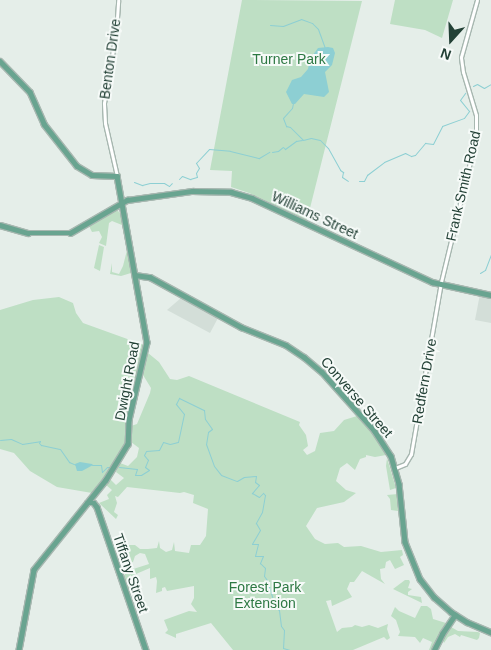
<!DOCTYPE html>
<style>
body{margin:0}
#map{position:relative;width:491px;height:650px;overflow:hidden;background:#e5eee9;font-family:Helvetica,sans-serif}
div>[style]{position:absolute}
.built>*{inset:0;background:#d3ded8}
.green>*{inset:0;background:#bedfc4}
.water>*{inset:0;background:#8dcfd3}
.stream>*{height:1px;margin:-0.5px;padding:0 0.5px;transform-origin:0.5px;border-radius:0.5px;background:#8dcfd3}
.roads{filter:drop-shadow(1px 0 #a7b7b0) drop-shadow(-1px 0 #a7b7b0) drop-shadow(0 1px #a7b7b0) drop-shadow(0 -1px #a7b7b0)}
.minor>*{height:3px;margin:-1.5px;padding:0 1.5px;transform-origin:1.5px;border-radius:1.5px;background:#fff}
.major>*{height:4.5px;margin:-2.25px;padding:0 2.25px;transform-origin:2.25px;border-radius:2.25px;background:#69a490}
span{translate:-50% -50%;white-space:nowrap;text-align:center;line-height:1.15;-webkit-text-stroke:4px #f6faf8;paint-order:stroke}
.street-label{font-size:14px;color:#234136}
.park-label{font-size:14px;color:#2d7843}
.north{position:absolute;left:426px;top:15px;width:50px;height:50px;-webkit-text-stroke:4px #f6faf8;paint-order:stroke;rotate:200deg;font-size:14px;font-weight:700;line-height:20px;text-align:center;color:#234136}
.north::after{content:'';display:block;margin:auto;width:18px;height:22px;background:#234136;clip-path:polygon(50% 0,100% 100%,50% 72%,0 100%)}
</style>
<div id="map">
<div class="built">
<i style="clip-path:polygon(480px 294px,491px 296px,491px 323px,475px 320px)"></i>
<i style="clip-path:polygon(181px 298px,218px 318px,210px 333px,167px 310px)"></i>
</div>
<div class="green">
<i style="clip-path:polygon(242px 0,362px 1px,307px 220px,249px 193px,231px 187px,232px 171px,210px 170px)"></i>
<i style="clip-path:polygon(395px 0,453px 0,442px 38px,425px 30px,390px 24px)"></i>
<i style="clip-path:polygon(117px 210px,121px 214px,131px 273px,121px 276px,110px 274px,112px 263px,112px 272px,119px 274px,123px 266px,127px 250px,122px 225px,112px 221px,109px 223px,106px 246px,99px 243px,102px 237px,99px 231px,92px 232px,89px 226px)"></i>
<i style="clip-path:polygon(99px 245px,104px 247px,100px 271px,94px 268px)"></i>
<i style="clip-path:polygon(59px 297px,73px 303px,76px 313px,83px 323px,144px 345px,127px 441px,112px 468px,92px 493px,57px 487px,30px 471px,14px 453px,0 449px,0 310px,33px 300px)"></i>
<i style="clip-path:polygon(148px 353px,159px 362px,170px 379px,177px 380px,189px 376px,300px 422px,299px 425px,306px 435px,308px 446px,303px 450px,307px 455px,315px 451px,320px 433px,334px 431px,344px 420px,357px 416px,372px 433px,386px 455px,375px 457px,366px 455px,366px 457px,360px 459px,355px 470px,347px 463px,340px 468px,336px 481px,346px 490px,356px 493px,344px 502px,317px 508px,306px 526px,315px 539px,325px 544px,338px 543px,344px 547px,361px 546px,381px 552px,402px 550px,403px 555px,400px 557px,404px 565px,395px 569px,390px 560px,386px 562px,385px 568px,380px 569px,381px 579px,385px 584px,362px 571px,354px 582px,350px 582px,347px 589px,352px 597px,332px 606px,331px 600px,326px 601px,337px 632px,342px 628px,352px 627px,355px 625px,362px 627px,369px 625px,378px 628px,388px 624px,387px 629px,390px 638px,387px 640px,384px 637px,353px 650px,233px 650px,211px 623px,176px 634px,176px 638px,165px 633px,168px 630px,164px 620px,189px 611px,197px 612px,191px 604px,194px 598px,194px 586px,167px 591px,165px 587px,162px 588px,162px 591px,156px 593px,157px 581px,156px 577px,150px 579px,150px 568px,129px 577px,134px 592px,130px 594px,123px 577px,127px 571px,149px 564px,145px 554px,140px 553px,135px 556px,133px 562px,125px 564px,122px 545px,135px 545px,140px 549px,148px 549px,157px 548px,159px 541px,160px 548px,166px 552px,172px 550px,174px 542px,175px 551px,189px 553px,191px 545px,200px 545px,206px 536px,208px 509px,193px 503px,194px 495px,184px 492px,180px 493px,127px 487px,118px 497px,115px 496px,117px 503px,114px 512px,118px 515px,116px 519px,99px 503px,109px 499px,107px 495px,112px 490px,106px 485px,110px 479px,116px 485px,124px 478px,116px 472px,120px 463px,128px 466px,137px 457px,139px 448px,131px 442px,131px 426px,137px 424px,150px 393px,151px 388px,143px 375px)"></i>
<i style="clip-path:polygon(387px 458px,396px 488px,390px 490px,386px 466px)"></i>
<i style="clip-path:polygon(398px 494px,398px 511px,391px 510px,390px 499px,387px 495px)"></i>
<i style="clip-path:polygon(405px 580px,409px 580px,410px 582px,408px 588px,412px 589px,408px 592px,408px 595px,421px 597px,422px 603px,393px 589px)"></i>
<i style="clip-path:polygon(421px 606px,427px 606px,431px 609px,433px 619px,446px 623px,431px 650px,429px 650px,432px 642px,423px 638px,420px 643px,415px 637px,398px 636px,400px 632px,396px 620px,391px 616px,395px 607px,399px 611px,415px 618px)"></i>
<i style="clip-path:polygon(451px 627px,458px 631px,478px 632px,480px 633px,479px 638px,477px 640px,461px 635px,460px 637px,455px 634px,448px 637px,444px 643px,442px 639px)"></i>
</div>
<div class="water">
<i style="clip-path:polygon(328px 47px,333px 48px,335px 53px,332px 65px,325px 72px,329px 92px,324px 97px,304px 94px,295px 104px,292px 104px,286px 92px,292px 80px,301px 77px,308px 69px,310px 59px,318px 48px)"></i>
<i style="clip-path:polygon(80px 462px,92px 464px,93px 465px,82px 471px,77px 471px,75px 464px)"></i>
</div>
<div class="stream">
<i style="left:270px;top:25px;width:13px;rotate:4deg"></i>
<i style="left:283px;top:26px;width:19px;rotate:-21deg"></i>
<i style="left:301px;top:19px;width:12px;rotate:20deg"></i>
<i style="left:312px;top:23px;width:8px;rotate:45deg"></i>
<i style="left:318px;top:29px;width:20px;rotate:70deg"></i>
<i style="left:473px;top:86px;width:4px;rotate:-27deg"></i>
<i style="left:477px;top:84px;width:8px;rotate:30deg"></i>
<i style="left:484px;top:88px;width:8px;rotate:-30deg"></i>
<i style="left:293px;top:103px;width:5px;rotate:101deg"></i>
<i style="left:292px;top:108px;width:13px;rotate:132deg"></i>
<i style="left:283px;top:118px;width:9px;rotate:69deg"></i>
<i style="left:286px;top:126px;width:4px;rotate:14deg"></i>
<i style="left:290px;top:127px;width:18px;rotate:45deg"></i>
<i style="left:303px;top:140px;width:8px;rotate:-14deg"></i>
<i style="left:311px;top:138px;width:9px;rotate:13deg"></i>
<i style="left:320px;top:140px;width:11px;rotate:45deg"></i>
<i style="left:328px;top:148px;width:25px;rotate:61deg"></i>
<i style="left:340px;top:170px;width:4px;rotate:34deg"></i>
<i style="left:343px;top:172px;width:5px;rotate:101deg"></i>
<i style="left:342px;top:177px;width:7px;rotate:34deg"></i>
<i style="left:272px;top:152px;width:6px;rotate:-9deg"></i>
<i style="left:278px;top:151px;width:6px;rotate:-39deg"></i>
<i style="left:283px;top:147px;width:3px;rotate:45deg"></i>
<i style="left:285px;top:149px;width:14px;rotate:-36deg"></i>
<i style="left:296px;top:141px;width:6px;rotate:-9deg"></i>
<i style="left:179px;top:179px;width:4px;rotate:-45deg"></i>
<i style="left:182px;top:176px;width:9px;rotate:21deg"></i>
<i style="left:190px;top:179px;width:7px;rotate:-16deg"></i>
<i style="left:197px;top:177px;width:4px;rotate:-104deg"></i>
<i style="left:196px;top:173px;width:6px;rotate:-59deg"></i>
<i style="left:199px;top:168px;width:6px;rotate:-121deg"></i>
<i style="left:196px;top:163px;width:19px;rotate:-47deg"></i>
<i style="left:209px;top:149px;width:21px;rotate:5deg"></i>
<i style="left:230px;top:151px;width:30px;rotate:14deg"></i>
<i style="left:259px;top:158px;width:12px;rotate:-31deg"></i>
<i style="left:359px;top:181px;width:5px"></i>
<i style="left:364px;top:181px;width:7px;rotate:-63deg"></i>
<i style="left:367px;top:175px;width:21px;rotate:-37deg"></i>
<i style="left:384px;top:162px;width:23px;rotate:-23deg"></i>
<i style="left:405px;top:153px;width:7px;rotate:27deg"></i>
<i style="left:411px;top:156px;width:4px;rotate:-14deg"></i>
<i style="left:415px;top:155px;width:16px;rotate:-50deg"></i>
<i style="left:425px;top:143px;width:8px;rotate:7deg"></i>
<i style="left:433px;top:144px;width:20px;rotate:-63deg"></i>
<i style="left:442px;top:126px;width:23px;rotate:-20deg"></i>
<i style="left:464px;top:118px;width:9px;rotate:-54deg"></i>
<i style="left:469px;top:111px;width:14px;rotate:-129deg"></i>
<i style="left:460px;top:100px;width:9px;rotate:-54deg"></i>
<i style="left:134px;top:182px;width:9px;rotate:21deg"></i>
<i style="left:142px;top:185px;width:8px;rotate:-14deg"></i>
<i style="left:150px;top:183px;width:14px"></i>
<i style="left:164px;top:183px;width:6px;rotate:31deg"></i>
<i style="left:169px;top:186px;width:4px;rotate:-45deg"></i>
<i style="left:480px;top:273px;width:6px;rotate:-31deg"></i>
<i style="left:485px;top:270px;width:17px;rotate:-69deg"></i>
<i style="left:0;top:440px;width:11px;rotate:-5deg"></i>
<i style="left:11px;top:439px;width:12px;rotate:24deg"></i>
<i style="left:22px;top:444px;width:18px;rotate:-9deg"></i>
<i style="left:40px;top:441px;width:2px;rotate:117deg"></i>
<i style="left:39px;top:443px;width:3px;rotate:45deg"></i>
<i style="left:41px;top:445px;width:19px;rotate:12deg"></i>
<i style="left:60px;top:449px;width:16px;rotate:55deg"></i>
<i style="left:69px;top:462px;width:8px;rotate:23deg"></i>
<i style="left:92px;top:465px;width:9px"></i>
<i style="left:101px;top:465px;width:7px;rotate:82deg"></i>
<i style="left:102px;top:472px;width:7px;rotate:-45deg"></i>
<i style="left:107px;top:467px;width:5px"></i>
<i style="left:119px;top:467px;width:18px;rotate:6deg"></i>
<i style="left:137px;top:469px;width:6px;rotate:108deg"></i>
<i style="left:135px;top:475px;width:6px"></i>
<i style="left:141px;top:475px;width:9px;rotate:-32deg"></i>
<i style="left:149px;top:470px;width:5px;rotate:-143deg"></i>
<i style="left:145px;top:467px;width:8px;rotate:-67deg"></i>
<i style="left:148px;top:460px;width:6px;rotate:-129deg"></i>
<i style="left:144px;top:455px;width:4px;rotate:-63deg"></i>
<i style="left:146px;top:451px;width:13px;rotate:-4deg"></i>
<i style="left:159px;top:450px;width:9px;rotate:-63deg"></i>
<i style="left:163px;top:442px;width:7px;rotate:16deg"></i>
<i style="left:170px;top:444px;width:8px;rotate:-14deg"></i>
<i style="left:178px;top:442px;width:29px;rotate:-78deg"></i>
<i style="left:184px;top:414px;width:13px;rotate:-129deg"></i>
<i style="left:176px;top:404px;width:7px;rotate:-63deg"></i>
<i style="left:179px;top:398px;width:28px;rotate:26deg"></i>
<i style="left:204px;top:410px;width:9px;rotate:84deg"></i>
<i style="left:205px;top:419px;width:12px;rotate:55deg"></i>
<i style="left:212px;top:429px;width:5px;rotate:143deg"></i>
<i style="left:208px;top:432px;width:12px;rotate:99deg"></i>
<i style="left:206px;top:444px;width:23px;rotate:70deg"></i>
<i style="left:214px;top:466px;width:11px;rotate:52deg"></i>
<i style="left:221px;top:475px;width:17px;rotate:21deg"></i>
<i style="left:237px;top:481px;width:8px;rotate:-30deg"></i>
<i style="left:244px;top:477px;width:12px;rotate:-5deg"></i>
<i style="left:256px;top:476px;width:6px;rotate:99deg"></i>
<i style="left:255px;top:482px;width:5px;rotate:37deg"></i>
<i style="left:259px;top:485px;width:11px;rotate:131deg"></i>
<i style="left:252px;top:493px;width:8px;rotate:30deg"></i>
<i style="left:259px;top:497px;width:6px;rotate:-45deg"></i>
<i style="left:263px;top:493px;width:3px;rotate:45deg"></i>
<i style="left:265px;top:495px;width:17px;rotate:100deg"></i>
<i style="left:262px;top:512px;width:13px;rotate:119deg"></i>
<i style="left:256px;top:523px;width:8px;rotate:60deg"></i>
<i style="left:260px;top:530px;width:16px;rotate:120deg"></i>
<i style="left:252px;top:544px;width:6px"></i>
<i style="left:258px;top:544px;width:12px;rotate:104deg"></i>
<i style="left:255px;top:556px;width:8px"></i>
<i style="left:263px;top:556px;width:8px;rotate:113deg"></i>
<i style="left:260px;top:563px;width:7px;rotate:45deg"></i>
<i style="left:265px;top:568px;width:8px;rotate:97deg"></i>
<i style="left:264px;top:576px;width:5px;rotate:53deg"></i>
<i style="left:267px;top:580px;width:28px;rotate:73deg"></i>
<i style="left:275px;top:607px;width:5px;rotate:37deg"></i>
<i style="left:279px;top:610px;width:16px;rotate:83deg"></i>
<i style="left:281px;top:626px;width:5px;rotate:53deg"></i>
<i style="left:284px;top:630px;width:18px;rotate:93deg"></i>
<i style="left:283px;top:648px;width:7px;rotate:16deg"></i>
</div>
<div class="roads">
<div class="minor">
<i style="left:117px;top:176px;width:54px;rotate:-102.8deg"></i>
<i style="left:105px;top:123px;width:20px;rotate:-93deg"></i>
<i style="left:104px;top:103px;width:72px;rotate:-80.4deg"></i>
<i style="left:116px;top:32px;width:32px;rotate:-86deg"></i>
<i style="left:395px;top:468px;width:11px;rotate:-22deg"></i>
<i style="left:405px;top:464px;width:12px;rotate:-59deg"></i>
<i style="left:411px;top:454px;width:175px;rotate:-80.1deg"></i>
<i style="left:441px;top:282px;width:149px;rotate:-76.4deg"></i>
<i style="left:476px;top:137px;width:22px;rotate:-90deg"></i>
<i style="left:476px;top:115px;width:45px;rotate:-106.8deg"></i>
<i style="left:463px;top:72px;width:15px;rotate:-98deg"></i>
<i style="left:461px;top:57px;width:59px;rotate:-74.3deg"></i>
</div>
<div class="major">
<i style="left:0;top:61px;width:43px;rotate:45.9deg"></i>
<i style="left:30px;top:92px;width:35px;rotate:66deg"></i>
<i style="left:44px;top:124px;width:53px;rotate:51.8deg"></i>
<i style="left:77px;top:166px;width:17px;rotate:31deg"></i>
<i style="left:92px;top:175px;width:25px;rotate:2deg"></i>
<i style="left:117px;top:176px;width:169px;rotate:79.8deg"></i>
<i style="left:147px;top:342px;width:80px;rotate:103deg"></i>
<i style="left:129px;top:420px;width:24px;rotate:92deg"></i>
<i style="left:128px;top:444px;width:42px;rotate:121.4deg"></i>
<i style="left:106px;top:480px;width:115px;rotate:128.7deg"></i>
<i style="left:34px;top:570px;width:81px;rotate:100.6deg"></i>
<i style="left:0;top:225px;width:29px;rotate:16deg"></i>
<i style="left:28px;top:233px;width:42px"></i>
<i style="left:70px;top:233px;width:66px;rotate:-30.1deg"></i>
<i style="left:127px;top:200px;width:66px;rotate:-7.9deg"></i>
<i style="left:192px;top:191px;width:39px;rotate:1deg"></i>
<i style="left:231px;top:192px;width:22px;rotate:16deg"></i>
<i style="left:252px;top:198px;width:199px;rotate:25deg"></i>
<i style="left:432px;top:282px;width:60px;rotate:12.4deg"></i>
<i style="left:135px;top:275px;width:15px;rotate:8deg"></i>
<i style="left:150px;top:277px;width:104px;rotate:28.8deg"></i>
<i style="left:241px;top:327px;width:48px;rotate:21.8deg"></i>
<i style="left:286px;top:345px;width:22px;rotate:34deg"></i>
<i style="left:304px;top:357px;width:23px;rotate:40deg"></i>
<i style="left:322px;top:372px;width:78px;rotate:48.1deg"></i>
<i style="left:374px;top:430px;width:31px;rotate:57deg"></i>
<i style="left:391px;top:456px;width:29px;rotate:74deg"></i>
<i style="left:399px;top:484px;width:58px;rotate:84.1deg"></i>
<i style="left:405px;top:542px;width:40px;rotate:68deg"></i>
<i style="left:420px;top:579px;width:23px;rotate:52deg"></i>
<i style="left:434px;top:597px;width:23px;rotate:41deg"></i>
<i style="left:451px;top:612px;width:19px;rotate:32deg"></i>
<i style="left:467px;top:622px;width:26px;rotate:23deg"></i>
<i style="left:87px;top:503px;width:7px"></i>
<i style="left:94px;top:503px;width:5px;rotate:53deg"></i>
<i style="left:97px;top:507px;width:151px;rotate:71.1deg"></i>
<i style="left:434px;top:650px;width:18px;rotate:-63deg"></i>
<i style="left:442px;top:634px;width:23px;rotate:-56deg"></i>
</div>
</div>
<div class="street-label">
<span style="left:110px;top:59px;rotate:-82deg">Benton Drive</span>
<span style="left:463px;top:186px;rotate:-77deg">Frank Smith Road</span>
<span style="left:315px;top:215px;rotate:25deg">Williams Street</span>
<span style="left:127px;top:381px;rotate:-79deg">Dwight Road</span>
<span style="left:424px;top:381px;rotate:-80deg">Redfern Drive</span>
<span style="left:357px;top:397px;rotate:49deg">Converse Street</span>
<span style="left:131px;top:573px;rotate:71deg">Tiffany Street</span>
</div>
<div class="park-label">
<span style="left:289px;top:59px">Turner Park</span>
<span style="left:265px;top:595px">Forest Park<br>Extension</span>
</div>
<div class="north">N</div>
</div>
